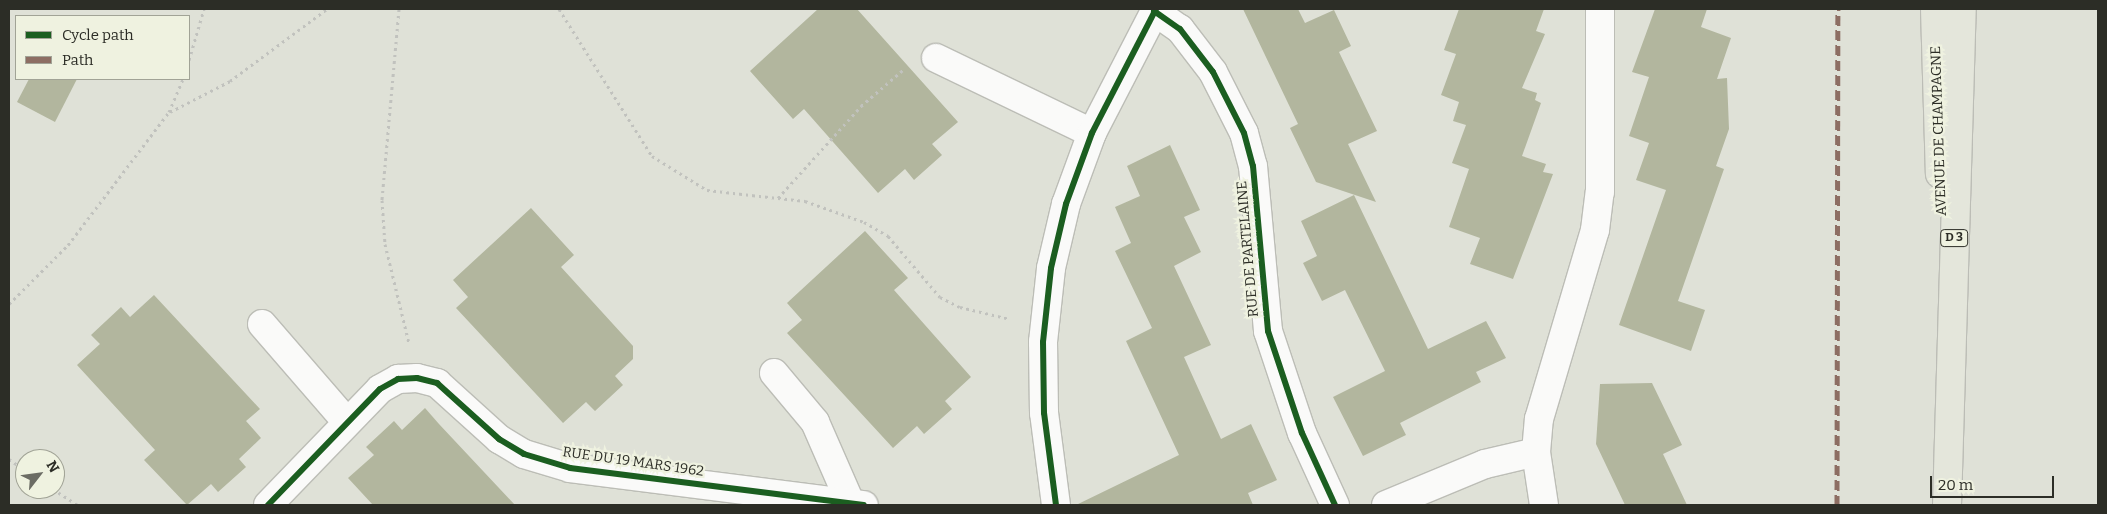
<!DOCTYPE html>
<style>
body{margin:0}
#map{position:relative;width:2107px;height:514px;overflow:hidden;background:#dfe1d7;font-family:Bitter,serif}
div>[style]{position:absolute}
.building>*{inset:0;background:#b2b69e}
.path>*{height:3px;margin-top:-1.5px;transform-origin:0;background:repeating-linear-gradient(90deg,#c1c2be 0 2.5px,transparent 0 6.5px)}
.roads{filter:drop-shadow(1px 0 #bcbdb6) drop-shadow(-1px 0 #bcbdb6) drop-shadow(0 1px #bcbdb6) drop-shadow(0 -1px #bcbdb6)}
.minor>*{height:28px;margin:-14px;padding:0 14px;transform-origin:14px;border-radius:14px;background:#fafaf9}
.major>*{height:28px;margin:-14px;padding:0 14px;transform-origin:14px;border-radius:14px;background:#e4e6db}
.quiet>*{height:5px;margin-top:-2.5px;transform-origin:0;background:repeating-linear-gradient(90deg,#8d6e63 0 10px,transparent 0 15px)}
.cycleway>*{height:6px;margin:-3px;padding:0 3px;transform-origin:3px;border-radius:3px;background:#1b5e20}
span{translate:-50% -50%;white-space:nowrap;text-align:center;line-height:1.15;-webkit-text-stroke:4.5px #eff2e0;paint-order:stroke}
.shield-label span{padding:1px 4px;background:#eff2e0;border:1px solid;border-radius:4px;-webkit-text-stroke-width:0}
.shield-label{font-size:12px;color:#2c2d26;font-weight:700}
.street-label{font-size:14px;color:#2c2d26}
.frame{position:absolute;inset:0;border:10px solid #2c2d26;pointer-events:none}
.legend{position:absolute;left:15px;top:15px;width:175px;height:65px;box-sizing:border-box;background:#eff2e0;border:1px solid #a1a396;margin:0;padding:6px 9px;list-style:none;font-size:15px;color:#2c2d26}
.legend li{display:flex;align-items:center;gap:10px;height:25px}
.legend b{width:25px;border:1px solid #a1a396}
.north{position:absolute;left:15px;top:449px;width:50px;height:50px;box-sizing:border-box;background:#eff2e0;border:1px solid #a1a396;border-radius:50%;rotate:60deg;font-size:14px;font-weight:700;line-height:20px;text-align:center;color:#2c2d26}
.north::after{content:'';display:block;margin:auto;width:18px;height:22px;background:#6b6c64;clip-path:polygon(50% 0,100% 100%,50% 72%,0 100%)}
.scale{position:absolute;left:1930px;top:476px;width:124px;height:22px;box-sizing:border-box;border:2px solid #2c2d26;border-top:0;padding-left:6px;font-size:15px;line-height:18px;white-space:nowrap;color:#2c2d26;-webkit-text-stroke:4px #eff2e0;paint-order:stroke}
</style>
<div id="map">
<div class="building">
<i style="clip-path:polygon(818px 9px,857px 9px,958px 122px,932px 144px,942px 155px,914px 180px,905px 169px,878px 193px,804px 109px,793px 119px,750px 71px)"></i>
<i style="clip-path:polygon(1243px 9px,1298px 9px,1305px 23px,1334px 10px,1351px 46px,1339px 52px,1377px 131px,1348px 144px,1376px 202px,1316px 182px,1290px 128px,1298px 124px)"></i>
<i style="clip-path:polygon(1459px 9px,1544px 9px,1536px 31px,1545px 34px,1522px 88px,1537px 93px,1535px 100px,1541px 103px,1522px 156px,1546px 164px,1543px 172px,1553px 174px,1513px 279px,1470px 264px,1480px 238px,1449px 227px,1469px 169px,1452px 163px,1466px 125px,1453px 121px,1459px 102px,1441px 95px,1456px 54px,1444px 50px)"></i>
<i style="clip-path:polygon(1655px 9px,1707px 9px,1701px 27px,1731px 38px,1717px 79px,1727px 78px,1729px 129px,1716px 166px,1724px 169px,1678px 301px,1705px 310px,1691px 351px,1619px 325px,1666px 190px,1636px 180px,1649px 143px,1629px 136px,1649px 77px,1632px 72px)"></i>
<i style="clip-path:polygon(29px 79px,77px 79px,55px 122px,17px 102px)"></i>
<i style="clip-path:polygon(1170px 145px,1200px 210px,1184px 217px,1201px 252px,1174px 266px,1211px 345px,1184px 357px,1221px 439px,1251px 424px,1277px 480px,1248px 493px,1253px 505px,1076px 505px,1179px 455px,1126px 341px,1152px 328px,1115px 251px,1131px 243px,1115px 207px,1140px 196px,1127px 166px)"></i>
<i style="clip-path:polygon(1354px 195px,1428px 349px,1486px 321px,1506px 358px,1476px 372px,1481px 382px,1400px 423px,1406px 435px,1363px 456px,1333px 397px,1385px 371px,1345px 290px,1322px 301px,1303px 263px,1317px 256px,1301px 221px)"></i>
<i style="clip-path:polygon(531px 208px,574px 255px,561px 267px,633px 346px,633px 359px,615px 376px,623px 385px,595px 411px,586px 402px,563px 423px,456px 308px,468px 297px,453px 280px)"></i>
<i style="clip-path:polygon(865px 231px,908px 278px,894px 290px,971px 377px,945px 401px,952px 409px,924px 434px,917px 426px,893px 448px,787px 333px,802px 320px,787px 303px)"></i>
<i style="clip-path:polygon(154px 295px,260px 409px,246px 421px,261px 438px,239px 459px,246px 467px,218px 492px,211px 484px,187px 505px,144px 460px,155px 450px,77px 365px,100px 344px,91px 335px,121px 307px,130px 317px)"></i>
<i style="clip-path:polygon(1652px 383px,1682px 445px,1663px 454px,1687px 505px,1625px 505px,1596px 444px,1600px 384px)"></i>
<i style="clip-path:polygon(425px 408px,439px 424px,515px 505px,373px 505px,348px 478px,374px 455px,366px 447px,394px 421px,402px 430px)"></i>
</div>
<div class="path">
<i style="left:399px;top:9px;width:192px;rotate:95.1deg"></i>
<i style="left:382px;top:200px;width:44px;rotate:86.1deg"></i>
<i style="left:385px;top:244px;width:102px;rotate:76.4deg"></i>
<i style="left:559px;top:9px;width:174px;rotate:57.7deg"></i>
<i style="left:652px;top:156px;width:65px;rotate:31.7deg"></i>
<i style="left:707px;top:190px;width:99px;rotate:6.4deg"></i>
<i style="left:805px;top:201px;width:63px;rotate:19.6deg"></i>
<i style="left:864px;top:222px;width:28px;rotate:30deg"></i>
<i style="left:888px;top:236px;width:80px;rotate:49.6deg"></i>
<i style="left:940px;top:297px;width:22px;rotate:27deg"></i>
<i style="left:960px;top:307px;width:51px;rotate:13.5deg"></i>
<i style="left:189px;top:60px;width:53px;rotate:-73.6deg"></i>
<i style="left:170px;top:112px;width:68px;rotate:-27.3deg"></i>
<i style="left:230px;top:81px;width:121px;rotate:-36.6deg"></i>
<i style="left:778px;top:198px;width:124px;rotate:-47.9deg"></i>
<i style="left:861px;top:106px;width:55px;rotate:-40.6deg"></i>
<i style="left:9px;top:304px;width:83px;rotate:-45deg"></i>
<i style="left:68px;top:245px;width:167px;rotate:-52.8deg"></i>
<i style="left:169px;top:112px;width:36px;rotate:-67deg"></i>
<i style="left:9px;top:459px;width:19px;rotate:35deg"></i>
<i style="left:53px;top:489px;width:30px;rotate:33deg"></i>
</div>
<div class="roads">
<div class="minor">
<i style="left:1154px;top:11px;width:32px;rotate:35deg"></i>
<i style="left:1180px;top:29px;width:54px;rotate:52.5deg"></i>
<i style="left:1213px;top:72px;width:68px;rotate:63.1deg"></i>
<i style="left:1244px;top:133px;width:34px;rotate:75deg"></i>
<i style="left:1253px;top:166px;width:166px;rotate:84.8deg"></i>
<i style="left:1268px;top:331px;width:108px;rotate:71.6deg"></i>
<i style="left:1302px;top:433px;width:79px;rotate:65.4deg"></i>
<i style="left:936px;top:58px;width:173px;rotate:25.7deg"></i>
<i style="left:262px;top:324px;width:128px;rotate:49.1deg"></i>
<i style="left:774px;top:373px;width:64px;rotate:50.1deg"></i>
<i style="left:815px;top:422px;width:87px;rotate:66.4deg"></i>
<i style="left:268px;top:505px;width:161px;rotate:-46deg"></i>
<i style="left:380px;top:389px;width:21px;rotate:-29deg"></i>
<i style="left:398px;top:379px;width:19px;rotate:-3deg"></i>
<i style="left:417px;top:378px;width:21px;rotate:14deg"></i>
<i style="left:437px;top:383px;width:84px;rotate:42.1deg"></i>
<i style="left:499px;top:439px;width:29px;rotate:31deg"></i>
<i style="left:524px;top:454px;width:48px;rotate:16.9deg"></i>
<i style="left:570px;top:468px;width:296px;rotate:7.2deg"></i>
<i style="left:1056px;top:505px;width:93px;rotate:-97.4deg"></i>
<i style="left:1044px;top:413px;width:71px;rotate:-90.8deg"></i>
<i style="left:1043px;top:342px;width:74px;rotate:-83.8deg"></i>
<i style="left:1051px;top:268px;width:66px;rotate:-76.8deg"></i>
<i style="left:1066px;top:204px;width:76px;rotate:-69.9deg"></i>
<i style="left:1092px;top:133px;width:140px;rotate:-62.7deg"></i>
<i style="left:1386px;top:505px;width:107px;rotate:-22.5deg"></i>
<i style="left:1485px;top:464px;width:52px;rotate:-13.2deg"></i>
<i style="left:1544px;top:505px;width:54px;rotate:-98.6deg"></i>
<i style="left:1536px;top:452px;width:33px;rotate:-85deg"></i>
<i style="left:1539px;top:419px;width:197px;rotate:-73.5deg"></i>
<i style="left:1595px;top:230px;width:38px;rotate:-83deg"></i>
<i style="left:1600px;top:192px;width:183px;rotate:-90deg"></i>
</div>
<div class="major">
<i style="left:1935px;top:9px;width:165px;rotate:88.3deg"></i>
<i style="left:1947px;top:505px;width:496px;rotate:-88.3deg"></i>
</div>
</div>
<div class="quiet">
<i style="left:1837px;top:505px;width:496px;rotate:-89.9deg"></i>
</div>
<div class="cycleway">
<i style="left:1154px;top:11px;width:32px;rotate:35deg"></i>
<i style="left:1180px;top:29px;width:54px;rotate:52.5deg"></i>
<i style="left:1213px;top:72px;width:68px;rotate:63.1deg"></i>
<i style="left:1244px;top:133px;width:34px;rotate:75deg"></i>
<i style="left:1253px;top:166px;width:166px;rotate:84.8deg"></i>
<i style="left:1268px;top:331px;width:108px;rotate:71.6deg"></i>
<i style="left:1302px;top:433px;width:79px;rotate:65.4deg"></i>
<i style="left:268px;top:505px;width:161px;rotate:-46deg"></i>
<i style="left:380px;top:389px;width:21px;rotate:-29deg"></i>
<i style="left:398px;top:379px;width:19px;rotate:-3deg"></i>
<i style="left:417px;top:378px;width:21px;rotate:14deg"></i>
<i style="left:437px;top:383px;width:84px;rotate:42.1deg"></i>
<i style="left:499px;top:439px;width:29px;rotate:31deg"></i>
<i style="left:524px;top:454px;width:48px;rotate:16.9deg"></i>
<i style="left:570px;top:468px;width:296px;rotate:7.2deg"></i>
<i style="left:1056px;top:505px;width:93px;rotate:-97.4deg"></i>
<i style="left:1044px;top:413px;width:71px;rotate:-90.8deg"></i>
<i style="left:1043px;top:342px;width:74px;rotate:-83.8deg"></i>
<i style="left:1051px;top:268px;width:66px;rotate:-76.8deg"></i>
<i style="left:1066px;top:204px;width:76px;rotate:-69.9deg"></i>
<i style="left:1092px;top:133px;width:140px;rotate:-62.7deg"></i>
</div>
<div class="shield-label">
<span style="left:1954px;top:238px">D 3</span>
</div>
<div class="street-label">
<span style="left:1939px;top:131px;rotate:-92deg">AVENUE DE CHAMPAGNE</span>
<span style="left:1248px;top:249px;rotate:-95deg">RUE DE PARTELAINE</span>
<span style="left:633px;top:462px;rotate:8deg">RUE DU 19 MARS 1962</span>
</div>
<div class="frame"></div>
<ul class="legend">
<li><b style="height:6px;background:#1b5e20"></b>Cycle path</li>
<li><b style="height:6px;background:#8d6e63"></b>Path</li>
</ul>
<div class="north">N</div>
<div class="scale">20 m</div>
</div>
